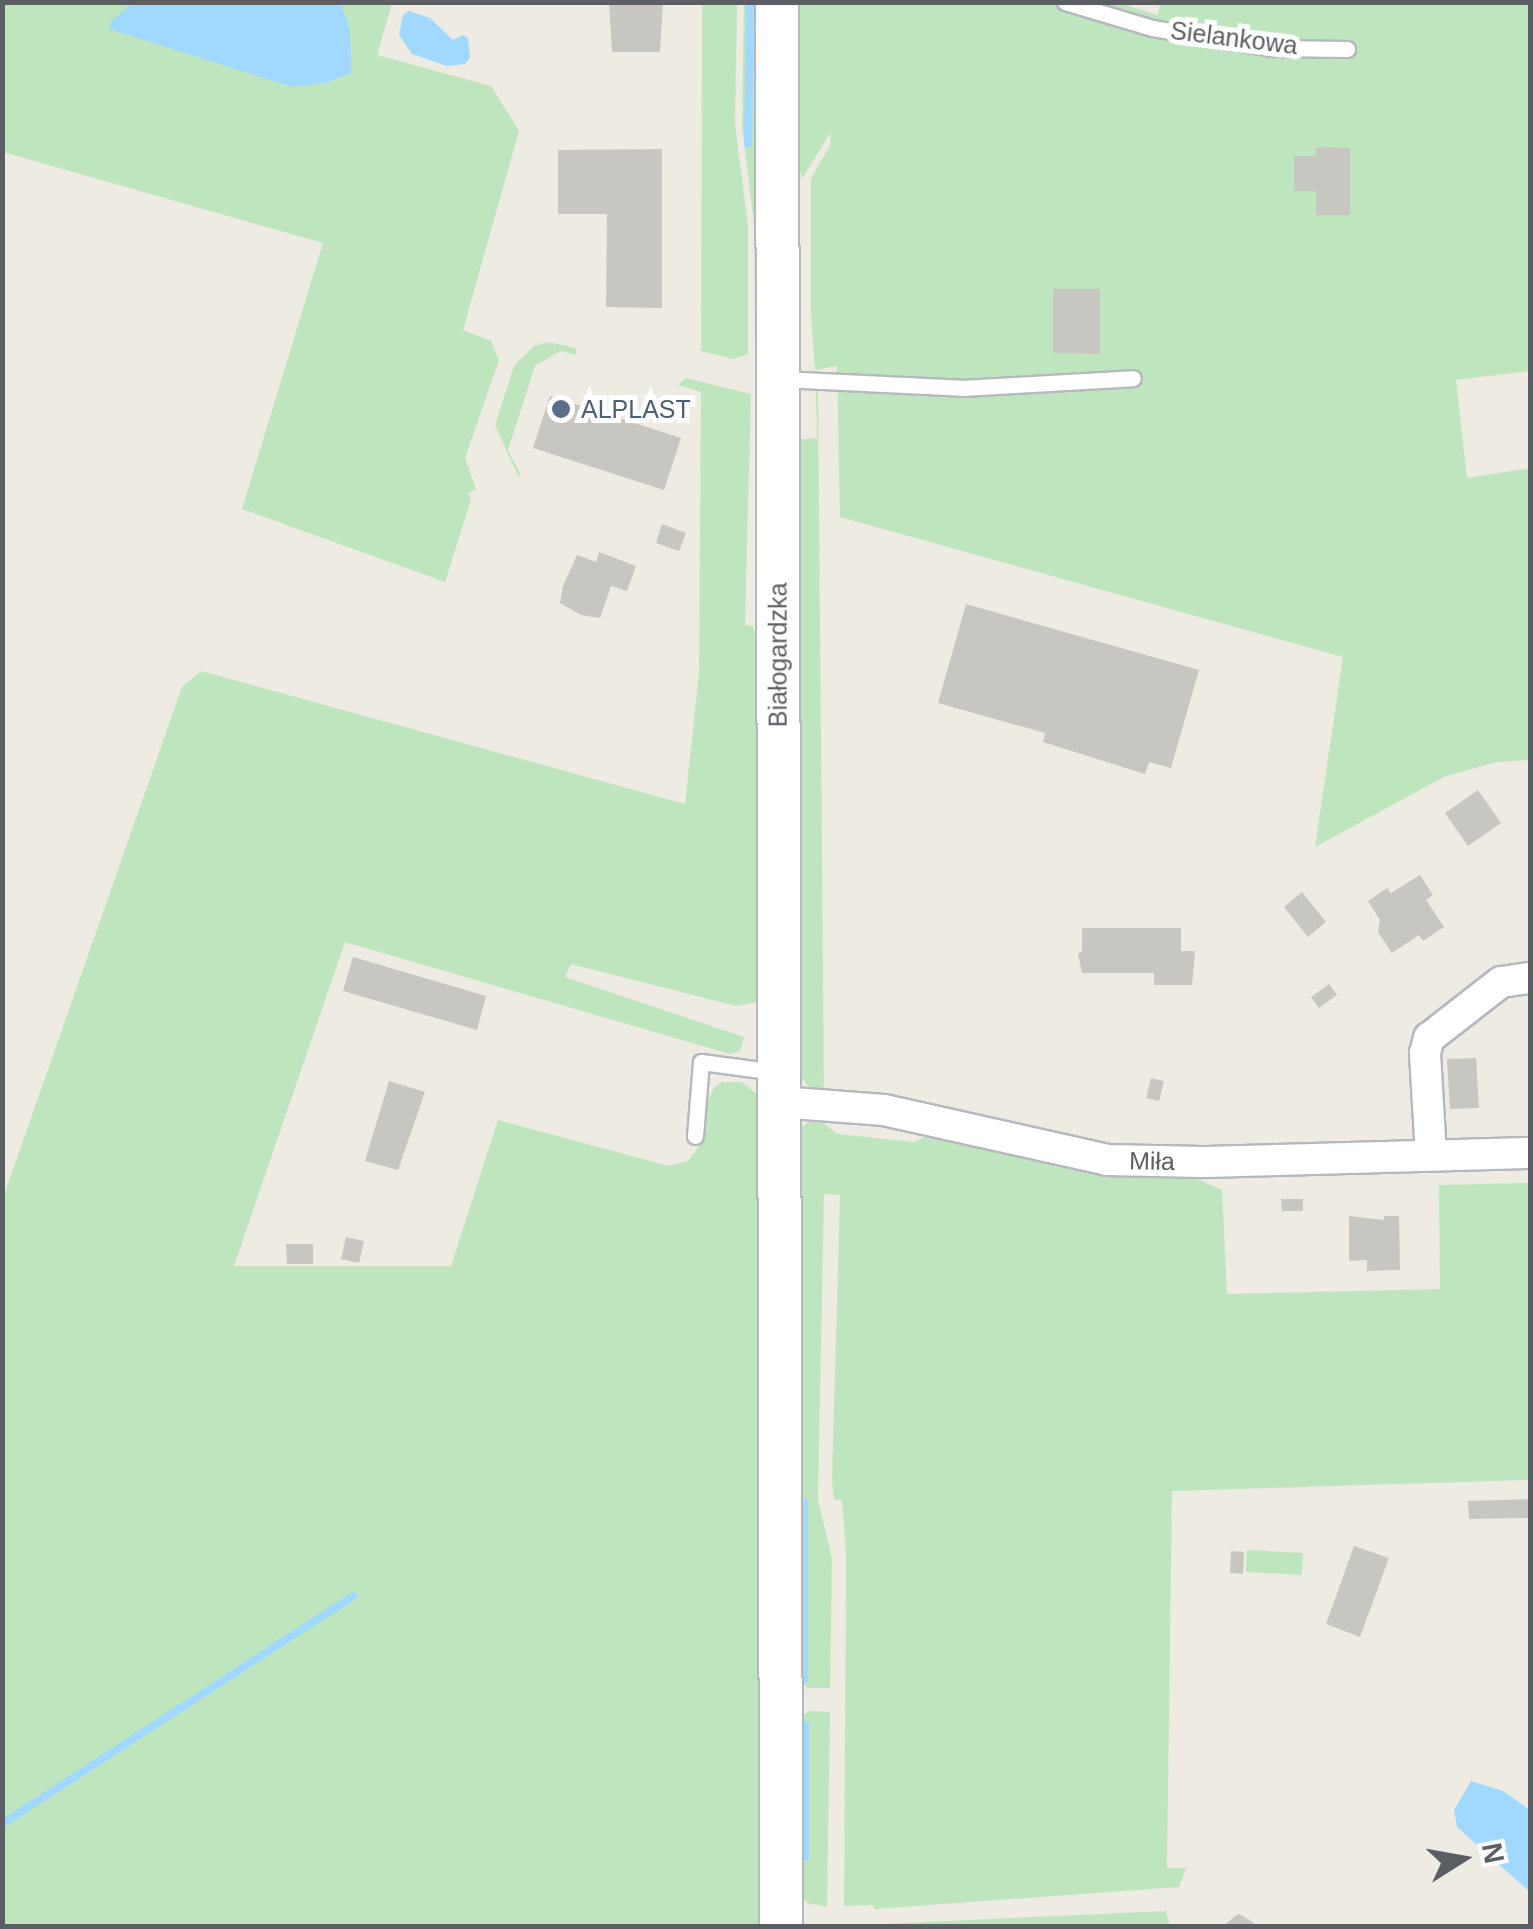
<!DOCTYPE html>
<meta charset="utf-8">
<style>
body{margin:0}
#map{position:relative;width:1533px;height:1929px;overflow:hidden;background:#eeebe2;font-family:Helvetica,sans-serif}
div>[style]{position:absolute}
.green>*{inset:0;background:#bfe5be}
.water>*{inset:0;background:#a1d8ff}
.stream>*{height:8px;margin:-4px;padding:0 4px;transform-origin:4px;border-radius:4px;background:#a1d8ff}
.building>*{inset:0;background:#c8c6c0}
.roads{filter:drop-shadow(2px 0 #b5b8bd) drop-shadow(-2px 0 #b5b8bd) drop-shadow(0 2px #b5b8bd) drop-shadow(0 -2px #b5b8bd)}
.service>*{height:15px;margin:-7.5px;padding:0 7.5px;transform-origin:7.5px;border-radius:7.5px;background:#fff}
.minor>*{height:30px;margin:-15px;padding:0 15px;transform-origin:15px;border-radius:15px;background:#fff}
.secondary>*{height:42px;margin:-21px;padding:0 21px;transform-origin:21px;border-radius:21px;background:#fff}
.dots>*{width:28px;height:28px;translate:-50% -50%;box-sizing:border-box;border:5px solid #fff;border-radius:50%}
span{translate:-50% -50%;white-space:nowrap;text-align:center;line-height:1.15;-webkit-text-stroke:10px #fff;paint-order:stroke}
.street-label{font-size:25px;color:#5b5f63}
.service-label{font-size:25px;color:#4e5e75}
.left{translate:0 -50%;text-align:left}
.frame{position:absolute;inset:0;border:5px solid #5b5f63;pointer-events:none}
.north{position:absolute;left:1413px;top:1809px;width:100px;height:100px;-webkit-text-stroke:8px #fff;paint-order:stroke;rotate:79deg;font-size:28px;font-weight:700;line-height:40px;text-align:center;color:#5b5f63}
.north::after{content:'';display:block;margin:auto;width:35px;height:45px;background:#5b5f63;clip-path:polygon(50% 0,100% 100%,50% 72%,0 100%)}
</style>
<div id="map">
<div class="green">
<i style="clip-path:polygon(1130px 2px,1129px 6px,1158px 15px,1160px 2px,1530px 3px,1530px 371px,1456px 380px,1467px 478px,1530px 468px,1530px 760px,1496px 762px,1444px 777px,1315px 847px,1343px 657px,840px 517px,837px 366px,815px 370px,811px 315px,811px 178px,831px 144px,830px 133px,802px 179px,790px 125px,789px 3px)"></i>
<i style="clip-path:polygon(2px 3px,392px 3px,377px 55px,491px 86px,519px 131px,463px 330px,491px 341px,499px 360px,465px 458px,476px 489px,468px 493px,471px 500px,445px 582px,242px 509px,323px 243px,3px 152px)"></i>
<i style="clip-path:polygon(702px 3px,737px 3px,735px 124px,748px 226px,748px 354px,733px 359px,701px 351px)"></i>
<i style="clip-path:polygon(744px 3px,765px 3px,765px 333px,755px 350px,754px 225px,742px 125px)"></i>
<i style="clip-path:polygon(548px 342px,576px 348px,576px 355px,560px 351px,535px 366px,508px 450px,521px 475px,518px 476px,495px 425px,514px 366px,534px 346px)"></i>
<i style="clip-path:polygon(686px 378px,751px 394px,745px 625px,753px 626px,766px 675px,763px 1001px,736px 1006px,571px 964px,565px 977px,744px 1037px,740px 1051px,730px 1054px,345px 942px,234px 1266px,451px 1266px,498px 1120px,669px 1166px,688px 1161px,703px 1141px,703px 1110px,714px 1088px,722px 1082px,742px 1082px,758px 1095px,768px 1926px,3px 1926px,3px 1198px,182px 687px,201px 671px,685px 804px,699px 674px,701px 392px,678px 385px)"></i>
<i style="clip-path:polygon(816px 388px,818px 388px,824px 1093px,808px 1086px,796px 1069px,790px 440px,817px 438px)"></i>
<i style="clip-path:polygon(820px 1120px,837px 1134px,914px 1142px,936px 1132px,1183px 1173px,1222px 1190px,1227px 1294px,1440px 1289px,1439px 1185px,1530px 1183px,1530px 1480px,1172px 1491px,1167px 1868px,1186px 1868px,1179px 1887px,874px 1909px,873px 1905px,844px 1906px,846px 1554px,842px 1500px,834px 1500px,832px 1479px,840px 1195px,824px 1194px,818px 1500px,832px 1559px,830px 1688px,808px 1688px,795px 1678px,797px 1132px,806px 1123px)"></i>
<i style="clip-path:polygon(1247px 1550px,1303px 1553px,1302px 1575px,1246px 1572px)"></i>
<i style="clip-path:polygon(809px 1711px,830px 1712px,827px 1907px,808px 1903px,800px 1895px,791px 1725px)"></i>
<i style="clip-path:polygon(1166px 1911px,1170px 1926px,882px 1926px,882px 1924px)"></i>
</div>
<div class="water">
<i style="clip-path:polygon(133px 3px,341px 3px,350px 30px,351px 73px,325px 83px,292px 87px,109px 29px,111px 21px)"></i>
<i style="clip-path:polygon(409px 11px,430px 18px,453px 40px,463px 35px,468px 38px,470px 58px,465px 64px,447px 66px,412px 54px,399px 35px,403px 15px)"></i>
<i style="clip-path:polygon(1471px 1781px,1503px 1791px,1530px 1810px,1530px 1892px,1457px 1827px,1454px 1810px)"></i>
</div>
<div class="stream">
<i style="left:748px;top:144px;width:142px;rotate:-89.2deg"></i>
<i style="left:804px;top:1679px;width:177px;rotate:-90deg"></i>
<i style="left:2px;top:1824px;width:419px;rotate:-33deg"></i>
<i style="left:805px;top:1857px;width:132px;rotate:-90deg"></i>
</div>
<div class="building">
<i style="clip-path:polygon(609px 2px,663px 2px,660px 52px,612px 52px)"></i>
<i style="clip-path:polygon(1316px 147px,1350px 148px,1350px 215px,1316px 215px,1316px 191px,1294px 191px,1294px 156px,1316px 156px)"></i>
<i style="clip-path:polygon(662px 149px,662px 308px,606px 307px,607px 214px,558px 214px,558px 150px)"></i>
<i style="clip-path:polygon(1053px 289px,1100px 289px,1100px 354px,1053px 353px)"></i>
<i style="clip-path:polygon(550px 396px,681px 438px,664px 490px,533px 448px)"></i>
<i style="clip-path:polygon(662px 524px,686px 533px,679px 551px,656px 543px)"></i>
<i style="clip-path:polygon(599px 552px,636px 566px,627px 591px,611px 586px,600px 618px,581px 615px,560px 603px,563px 586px,577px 555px,596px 562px)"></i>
<i style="clip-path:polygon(966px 604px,1199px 670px,1171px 768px,1149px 762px,1145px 774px,1043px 742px,1045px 733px,938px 703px)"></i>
<i style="clip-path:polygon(1478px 790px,1501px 823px,1468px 846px,1445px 813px)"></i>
<i style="clip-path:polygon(1420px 875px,1433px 895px,1426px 900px,1444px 927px,1423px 941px,1419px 935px,1392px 953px,1378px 932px,1380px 920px,1368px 901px,1387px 888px,1391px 893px)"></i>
<i style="clip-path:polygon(1302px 892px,1326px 922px,1308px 937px,1284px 907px)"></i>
<i style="clip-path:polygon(1082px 928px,1181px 928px,1181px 951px,1195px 951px,1192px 985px,1154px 985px,1154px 973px,1082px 973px,1078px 954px,1082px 951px)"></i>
<i style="clip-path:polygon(353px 957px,486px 996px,477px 1030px,343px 991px)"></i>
<i style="clip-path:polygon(1329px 984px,1337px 995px,1319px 1008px,1311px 997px)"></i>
<i style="clip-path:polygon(1476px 1058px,1479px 1108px,1450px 1109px,1447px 1059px)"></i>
<i style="clip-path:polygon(1151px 1078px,1164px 1081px,1159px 1101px,1146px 1098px)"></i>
<i style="clip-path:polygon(389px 1081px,425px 1092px,398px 1170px,365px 1161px)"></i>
<i style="clip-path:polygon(1281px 1199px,1303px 1199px,1303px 1211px,1282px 1211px)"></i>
<i style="clip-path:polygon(1349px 1216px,1384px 1220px,1384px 1216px,1399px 1216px,1400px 1270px,1367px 1271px,1367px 1260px,1349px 1261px)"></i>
<i style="clip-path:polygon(346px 1237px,364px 1241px,359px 1263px,341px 1259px)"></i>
<i style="clip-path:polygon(286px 1244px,313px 1244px,313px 1264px,287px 1264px)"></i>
<i style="clip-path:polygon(1530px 1499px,1530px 1518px,1469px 1519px,1468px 1501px)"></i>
<i style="clip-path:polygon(1354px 1546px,1389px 1558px,1360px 1637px,1326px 1624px)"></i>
<i style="clip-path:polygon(1231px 1551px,1244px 1552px,1243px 1574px,1230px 1573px)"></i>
<i style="clip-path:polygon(1238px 1914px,1243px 1916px,1258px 1926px,1223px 1926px)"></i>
</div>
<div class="roads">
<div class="service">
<i style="left:1065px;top:2px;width:91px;rotate:16.6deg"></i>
<i style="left:1152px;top:28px;width:122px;rotate:9.5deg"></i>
<i style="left:1272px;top:48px;width:75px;rotate:0.8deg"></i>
<i style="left:781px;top:379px;width:181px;rotate:2.8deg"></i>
<i style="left:962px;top:388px;width:171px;rotate:-3.3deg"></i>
<i style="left:695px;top:1136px;width:74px;rotate:-85.4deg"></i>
<i style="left:701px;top:1062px;width:76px;rotate:7.6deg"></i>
</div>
<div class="minor">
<i style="left:780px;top:1102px;width:104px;rotate:4.4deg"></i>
<i style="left:884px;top:1110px;width:229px;rotate:12.6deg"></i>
<i style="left:1107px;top:1160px;width:96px;rotate:1.2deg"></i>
<i style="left:1203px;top:1162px;width:327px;rotate:-1.6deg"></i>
<i style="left:1431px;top:1155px;width:102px;rotate:-93.4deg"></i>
<i style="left:1425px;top:1053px;width:16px;rotate:-75deg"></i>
<i style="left:1429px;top:1038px;width:91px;rotate:-37.9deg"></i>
<i style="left:1501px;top:982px;width:29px;rotate:-8deg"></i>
</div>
<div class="secondary">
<i style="left:777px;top:2px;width:1924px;rotate:89.88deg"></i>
</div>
</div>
<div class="dots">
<i style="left:561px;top:409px;background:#5c6f8a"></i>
</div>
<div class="street-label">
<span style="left:1234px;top:38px;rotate:7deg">Sielankowa</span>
<span style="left:778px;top:655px;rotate:-90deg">Białogardzka</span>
<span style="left:1152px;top:1161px;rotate:1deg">Miła</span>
</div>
<div class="service-label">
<span class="left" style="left:581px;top:409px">ALPLAST</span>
</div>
<div class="frame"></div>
<div class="north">N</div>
</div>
